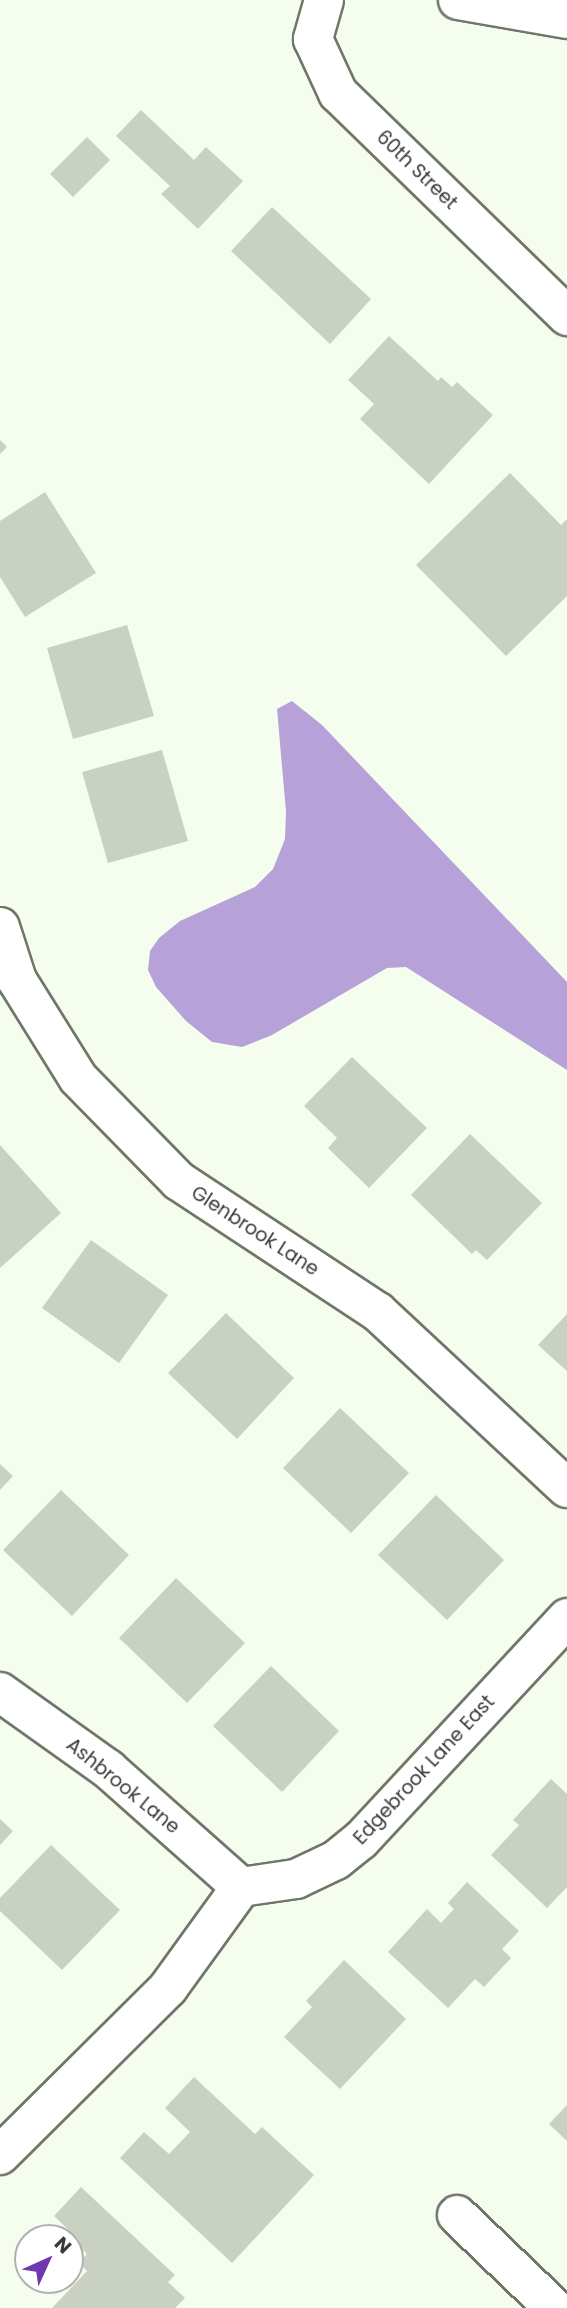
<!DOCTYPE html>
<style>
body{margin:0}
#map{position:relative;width:567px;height:2308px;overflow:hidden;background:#f5feee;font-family:Poppins,sans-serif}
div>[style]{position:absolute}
.water>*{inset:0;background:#b6a2d8}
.building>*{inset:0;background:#c9d2c2}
.roads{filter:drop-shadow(2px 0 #6f7769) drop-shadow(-2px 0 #6f7769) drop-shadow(0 2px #6f7769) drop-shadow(0 -2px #6f7769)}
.minor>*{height:38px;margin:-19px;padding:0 19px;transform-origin:19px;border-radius:19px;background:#fff}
.major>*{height:38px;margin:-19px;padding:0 19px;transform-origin:19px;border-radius:19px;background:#fff}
span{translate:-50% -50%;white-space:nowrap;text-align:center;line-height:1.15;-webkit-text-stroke:6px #fff;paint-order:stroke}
.street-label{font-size:19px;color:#383c35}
.north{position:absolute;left:14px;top:2224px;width:70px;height:70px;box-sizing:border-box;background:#fff;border:2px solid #afb1ae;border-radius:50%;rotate:45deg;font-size:19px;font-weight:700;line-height:28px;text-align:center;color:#383c35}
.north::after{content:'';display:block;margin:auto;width:24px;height:32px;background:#7038ae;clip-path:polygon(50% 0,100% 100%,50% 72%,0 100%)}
</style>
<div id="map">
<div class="water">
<i style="clip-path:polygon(292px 701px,322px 725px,567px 982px,567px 1070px,406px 967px,387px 968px,272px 1035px,242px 1047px,212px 1042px,186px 1021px,156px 987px,148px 970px,150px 951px,159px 938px,180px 921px,255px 887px,273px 869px,285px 839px,286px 812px,277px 709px)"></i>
</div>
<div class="building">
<i style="clip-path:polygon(141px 110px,194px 160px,206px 147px,243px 181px,198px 229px,161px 194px,170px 186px,116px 136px)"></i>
<i style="clip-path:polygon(87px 137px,110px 160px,73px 197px,50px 174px)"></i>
<i style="clip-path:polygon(272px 207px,371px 299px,330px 344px,231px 251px)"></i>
<i style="clip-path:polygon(389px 336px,438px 381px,441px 377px,452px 387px,457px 382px,493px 415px,429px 484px,360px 419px,374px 404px,348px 380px)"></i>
<i style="clip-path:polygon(0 440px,7px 447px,0 454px)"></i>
<i style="clip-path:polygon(510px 473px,561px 525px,567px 519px,567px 596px,506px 656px,416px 565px)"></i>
<i style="clip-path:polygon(45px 492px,96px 573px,25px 617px,0 577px,0 521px)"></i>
<i style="clip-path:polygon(127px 625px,154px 716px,73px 739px,47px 648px)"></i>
<i style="clip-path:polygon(162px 750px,188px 841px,108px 863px,82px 772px)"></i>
<i style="clip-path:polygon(352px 1057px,427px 1128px,369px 1188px,328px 1148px,337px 1138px,304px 1106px)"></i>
<i style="clip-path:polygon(470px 1134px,542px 1203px,487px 1260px,476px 1250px,472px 1254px,411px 1195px)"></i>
<i style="clip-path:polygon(0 1145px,61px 1213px,0 1268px)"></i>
<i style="clip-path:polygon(91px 1240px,168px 1295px,119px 1363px,42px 1308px)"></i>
<i style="clip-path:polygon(226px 1313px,294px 1378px,237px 1439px,168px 1373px)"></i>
<i style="clip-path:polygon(567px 1314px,567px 1371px,538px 1345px)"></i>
<i style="clip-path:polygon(340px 1408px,409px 1473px,351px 1533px,283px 1468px)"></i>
<i style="clip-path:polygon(0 1464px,13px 1476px,0 1490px)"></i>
<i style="clip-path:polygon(61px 1490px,129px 1555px,72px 1616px,3px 1550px)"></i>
<i style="clip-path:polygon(436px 1495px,504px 1560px,447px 1620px,378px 1555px)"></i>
<i style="clip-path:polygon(176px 1578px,245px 1643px,187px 1703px,119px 1638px)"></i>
<i style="clip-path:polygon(271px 1666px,339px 1731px,282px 1792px,213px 1726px)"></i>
<i style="clip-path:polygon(551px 1779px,567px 1794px,567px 1887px,547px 1908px,491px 1855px,519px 1825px,513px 1820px)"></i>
<i style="clip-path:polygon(0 1819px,13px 1831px,0 1845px)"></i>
<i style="clip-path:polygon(51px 1845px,120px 1910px,62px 1970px,0 1911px,0 1898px)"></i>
<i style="clip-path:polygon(467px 1882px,519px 1931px,502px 1949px,511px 1958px,484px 1987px,475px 1979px,448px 2008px,388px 1952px,427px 1909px,441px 1923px,454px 1909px,448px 1903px)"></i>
<i style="clip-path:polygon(344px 1960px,406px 2019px,340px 2089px,284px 2037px,312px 2007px,306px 2001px)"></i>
<i style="clip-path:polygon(194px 2077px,255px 2134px,262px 2127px,314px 2175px,232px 2263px,120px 2158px,144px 2132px,169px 2154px,190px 2132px,165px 2108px)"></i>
<i style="clip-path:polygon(567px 2105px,567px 2141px,549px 2124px)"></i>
<i style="clip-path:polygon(81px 2187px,175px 2275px,168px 2282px,185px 2298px,175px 2308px,52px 2308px,87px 2271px,79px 2263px,87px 2254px,76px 2243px,79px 2240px,54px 2216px)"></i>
</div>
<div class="roads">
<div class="minor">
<i style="left:324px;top:0;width:41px;rotate:105.8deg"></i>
<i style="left:313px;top:39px;width:60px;rotate:65.2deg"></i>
<i style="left:338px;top:93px;width:320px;rotate:44.2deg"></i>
<i style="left:0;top:927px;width:56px;rotate:72.2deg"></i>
<i style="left:17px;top:980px;width:115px;rotate:58.1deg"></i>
<i style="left:78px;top:1078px;width:144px;rotate:45.6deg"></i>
<i style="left:179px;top:1181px;width:238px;rotate:33.4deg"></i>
<i style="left:378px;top:1312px;width:258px;rotate:43deg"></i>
<i style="left:0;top:1692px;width:133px;rotate:35.5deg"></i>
<i style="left:108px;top:1769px;width:178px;rotate:41.6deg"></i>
<i style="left:0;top:2155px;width:237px;rotate:-44.8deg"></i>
<i style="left:168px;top:1988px;width:125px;rotate:-54.1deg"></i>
<i style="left:241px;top:1887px;width:56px;rotate:-8.3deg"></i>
<i style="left:296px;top:1879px;width:44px;rotate:-25.4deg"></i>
<i style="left:336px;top:1860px;width:32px;rotate:-39deg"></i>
<i style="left:361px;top:1840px;width:303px;rotate:-47.1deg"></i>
<i style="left:457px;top:2215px;width:134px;rotate:43.8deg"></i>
</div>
<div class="major">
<i style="left:458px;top:0;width:111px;rotate:9.9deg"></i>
</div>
</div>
<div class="street-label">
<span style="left:417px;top:170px;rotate:44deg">60th Street</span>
<span style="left:255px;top:1231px;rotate:33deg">Glenbrook Lane</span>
<span style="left:424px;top:1770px;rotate:-47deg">Edgebrook Lane East</span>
<span style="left:123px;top:1786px;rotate:39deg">Ashbrook Lane</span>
</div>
<div class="north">N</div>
</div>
